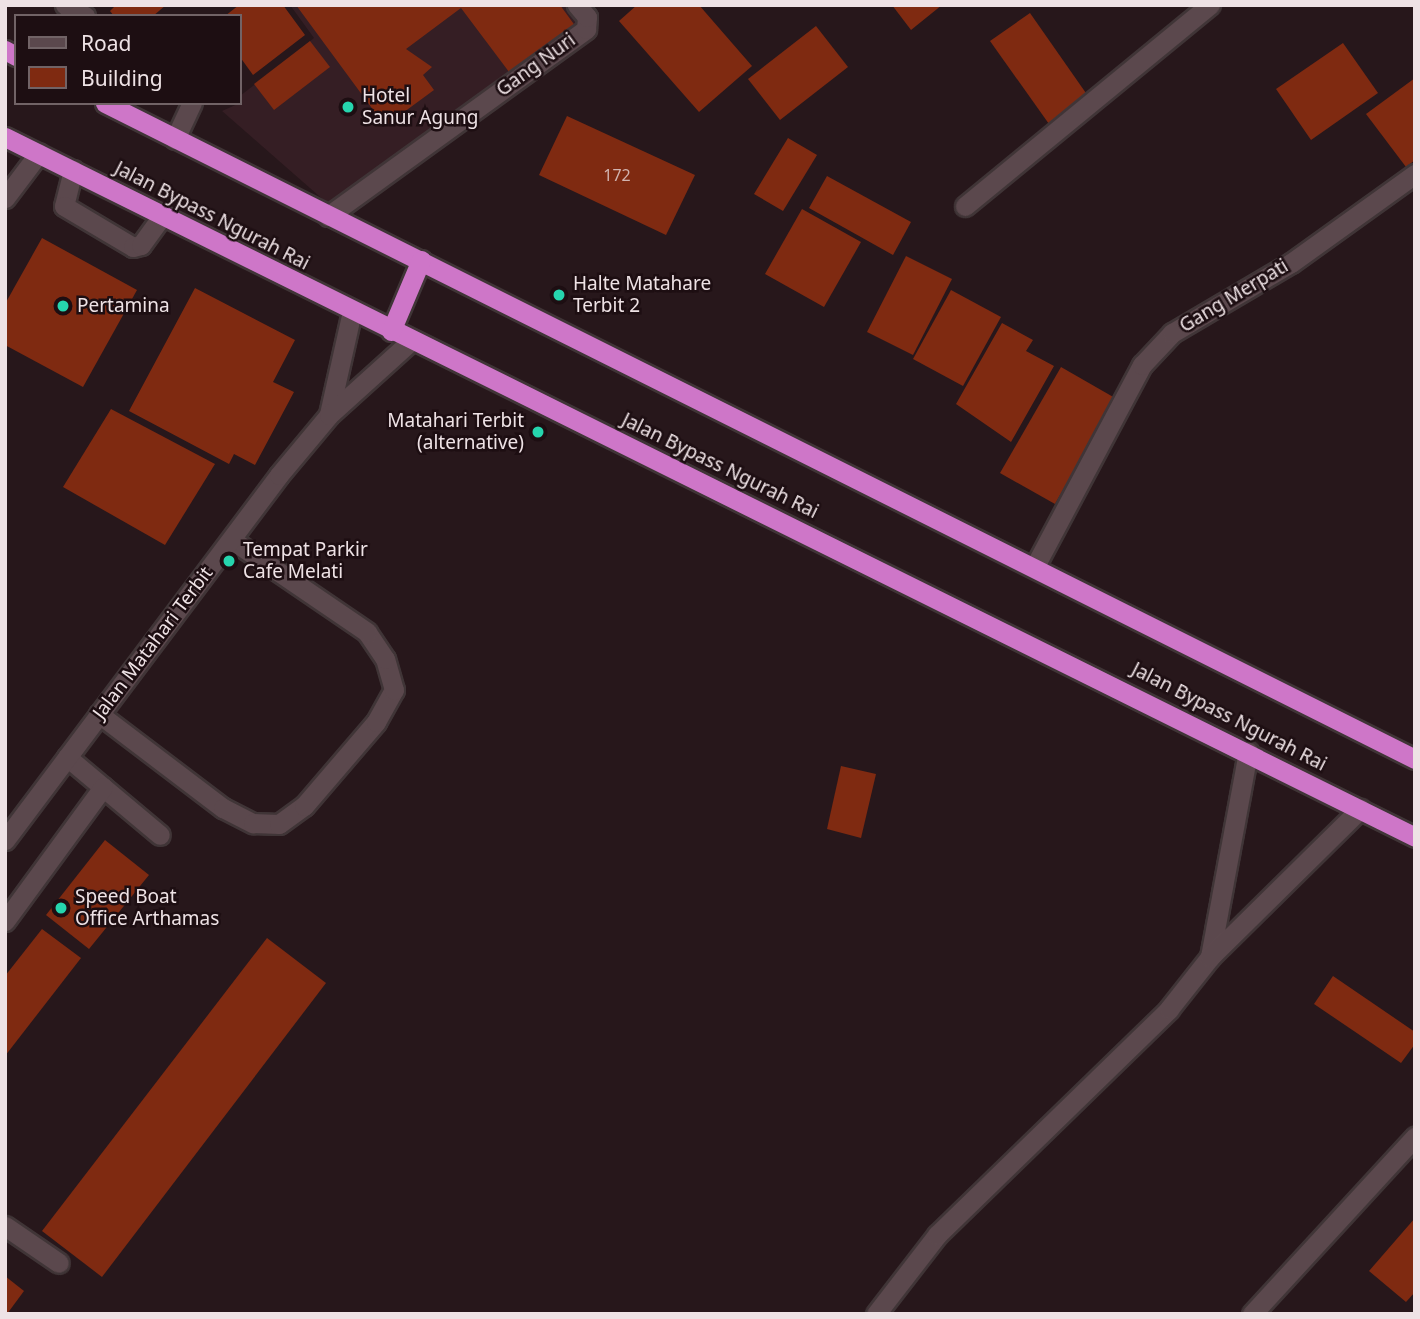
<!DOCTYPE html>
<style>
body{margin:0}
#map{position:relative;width:1420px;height:1319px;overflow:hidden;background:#27171b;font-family:"Noto Sans",sans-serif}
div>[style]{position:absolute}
.built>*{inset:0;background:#351e24}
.building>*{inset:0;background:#7f2a11}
.roads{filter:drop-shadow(2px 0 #403537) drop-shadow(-2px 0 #403537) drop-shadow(0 2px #403537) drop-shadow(0 -2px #403537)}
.service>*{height:19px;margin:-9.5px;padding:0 9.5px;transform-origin:9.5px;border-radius:9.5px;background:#5b484d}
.minor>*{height:19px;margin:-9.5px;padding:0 9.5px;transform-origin:9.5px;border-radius:9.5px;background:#5b484d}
.trunk>*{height:19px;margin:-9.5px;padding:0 9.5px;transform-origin:9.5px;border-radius:9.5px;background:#ce76c8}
.dots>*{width:19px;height:19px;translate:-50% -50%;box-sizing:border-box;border:4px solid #1d0e12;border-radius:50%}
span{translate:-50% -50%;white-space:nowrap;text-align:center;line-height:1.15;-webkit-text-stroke:5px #1d0e12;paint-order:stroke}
.number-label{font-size:16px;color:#d2b4b0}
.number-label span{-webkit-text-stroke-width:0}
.street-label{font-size:19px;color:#eee2e5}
.poi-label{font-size:19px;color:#eee2e5}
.left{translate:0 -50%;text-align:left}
.right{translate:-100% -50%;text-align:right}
.frame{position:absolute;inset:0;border:7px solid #eee2e5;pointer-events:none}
.legend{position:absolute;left:14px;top:14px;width:228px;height:91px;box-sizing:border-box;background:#1d0e12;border:2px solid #716366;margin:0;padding:9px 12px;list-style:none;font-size:21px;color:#eee2e5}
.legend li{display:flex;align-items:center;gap:14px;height:35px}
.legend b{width:35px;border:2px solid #716366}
</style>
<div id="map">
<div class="built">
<i style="clip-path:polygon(290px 5px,580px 5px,588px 16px,335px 210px,222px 111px,240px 103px,240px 96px,314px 38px)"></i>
</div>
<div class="building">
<i style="clip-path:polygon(116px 5px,166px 5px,153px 16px,114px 16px,110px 11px)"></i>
<i style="clip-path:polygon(239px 5px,283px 5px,305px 35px,253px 75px,240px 57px,240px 16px,225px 16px)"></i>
<i style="clip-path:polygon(296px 5px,560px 5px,576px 27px,512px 76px,461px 8px,406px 49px,432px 67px,423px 75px,434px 90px,385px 126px)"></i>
<i style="clip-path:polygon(637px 5px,699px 5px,752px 66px,699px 112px,619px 21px)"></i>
<i style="clip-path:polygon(892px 5px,942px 5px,911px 30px)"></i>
<i style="clip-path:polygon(1030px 13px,1088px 96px,1049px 124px,990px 41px)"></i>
<i style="clip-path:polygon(816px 26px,848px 67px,780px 120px,748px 79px)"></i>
<i style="clip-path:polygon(310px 41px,330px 67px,274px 110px,254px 84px)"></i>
<i style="clip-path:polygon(1343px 43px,1378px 93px,1311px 140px,1276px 89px)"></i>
<i style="clip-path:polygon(1415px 78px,1415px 160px,1406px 167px,1366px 114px)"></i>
<i style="clip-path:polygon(567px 116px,695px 175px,666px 235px,539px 175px)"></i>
<i style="clip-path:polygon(788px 138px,817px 155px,783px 211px,754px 194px)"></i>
<i style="clip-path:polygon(827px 176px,911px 222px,893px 255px,809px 208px)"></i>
<i style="clip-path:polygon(802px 209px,861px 242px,824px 307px,765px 274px)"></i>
<i style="clip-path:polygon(42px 238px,137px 290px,83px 387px,5px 345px,5px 304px)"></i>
<i style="clip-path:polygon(906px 256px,952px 279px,913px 355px,867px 332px)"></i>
<i style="clip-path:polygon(195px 288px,295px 340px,273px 382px,294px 392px,255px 465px,234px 454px,229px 464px,129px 411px)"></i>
<i style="clip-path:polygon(951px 290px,1001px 317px,963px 386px,913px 359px)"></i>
<i style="clip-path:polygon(1002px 323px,1033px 340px,1026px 351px,1054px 366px,1011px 442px,956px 404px)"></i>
<i style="clip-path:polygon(1061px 367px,1115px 398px,1055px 504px,1000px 473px)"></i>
<i style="clip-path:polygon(111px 409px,215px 464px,165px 545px,63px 487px)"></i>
<i style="clip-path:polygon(841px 766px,876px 774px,861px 838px,827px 829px)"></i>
<i style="clip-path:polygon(105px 840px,149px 875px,89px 949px,46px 915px)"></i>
<i style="clip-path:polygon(42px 929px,81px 958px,5px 1056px,5px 976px)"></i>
<i style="clip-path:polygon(267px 938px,326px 983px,102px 1277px,42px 1231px)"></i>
<i style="clip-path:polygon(1333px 976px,1415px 1032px,1415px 1044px,1401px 1063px,1314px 1004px)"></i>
<i style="clip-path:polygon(1415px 1218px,1415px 1292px,1406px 1302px,1369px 1271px)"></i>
<i style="clip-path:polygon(5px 1276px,24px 1291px,7px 1314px,5px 1314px)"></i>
</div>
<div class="roads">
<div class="service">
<i style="left:65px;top:5px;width:23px;rotate:29deg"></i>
<i style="left:175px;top:139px;width:40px;rotate:-65deg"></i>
<i style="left:73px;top:170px;width:37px;rotate:104deg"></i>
<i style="left:64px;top:206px;width:80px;rotate:30.7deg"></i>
<i style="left:133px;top:247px;width:8px;rotate:-14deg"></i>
<i style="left:141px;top:245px;width:34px;rotate:-54deg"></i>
<i style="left:99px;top:714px;width:156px;rotate:37.2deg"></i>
<i style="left:223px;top:808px;width:34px;rotate:27deg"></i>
<i style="left:253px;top:823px;width:26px;rotate:2deg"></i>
<i style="left:279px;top:824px;width:31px;rotate:-36deg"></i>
<i style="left:304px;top:806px;width:111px;rotate:-49.4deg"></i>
<i style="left:376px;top:722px;width:37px;rotate:-61deg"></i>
<i style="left:394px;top:690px;width:32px;rotate:-106deg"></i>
<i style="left:385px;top:659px;width:32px;rotate:-124deg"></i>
<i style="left:367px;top:632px;width:163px;rotate:-145.7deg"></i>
<i style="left:67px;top:757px;width:121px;rotate:40deg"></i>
<i style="left:5px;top:921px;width:166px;rotate:-53.8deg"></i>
<i style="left:1210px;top:957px;width:209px;rotate:-79.5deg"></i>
<i style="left:5px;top:1226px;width:65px;rotate:34.4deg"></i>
<i style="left:876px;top:1314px;width:100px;rotate:-52.3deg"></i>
<i style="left:937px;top:1235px;width:324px;rotate:-44.2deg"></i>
<i style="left:1169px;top:1009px;width:66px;rotate:-51.7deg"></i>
<i style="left:1210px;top:957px;width:211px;rotate:-44.6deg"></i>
</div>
<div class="minor">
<i style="left:5px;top:198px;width:56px;rotate:-52.9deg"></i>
<i style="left:965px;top:206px;width:317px;rotate:-39.4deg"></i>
<i style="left:328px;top:216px;width:319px;rotate:-35.9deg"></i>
<i style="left:586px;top:29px;width:12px;rotate:-85deg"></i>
<i style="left:587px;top:17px;width:16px;rotate:-130deg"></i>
<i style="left:329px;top:414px;width:106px;rotate:-77.4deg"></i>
<i style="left:1035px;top:566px;width:228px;rotate:-62deg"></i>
<i style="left:1142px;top:365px;width:44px;rotate:-46.8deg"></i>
<i style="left:1172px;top:333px;width:138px;rotate:-30.5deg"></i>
<i style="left:1291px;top:263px;width:153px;rotate:-35.7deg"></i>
<i style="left:5px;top:840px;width:456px;rotate:-53.1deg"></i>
<i style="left:279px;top:475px;width:78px;rotate:-50.2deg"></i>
<i style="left:329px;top:415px;width:110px;rotate:-42.1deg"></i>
<i style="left:1252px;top:1314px;width:241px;rotate:-47.4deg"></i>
</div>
<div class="trunk">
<i style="left:5px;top:50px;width:13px;rotate:29deg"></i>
<i style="left:105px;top:103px;width:1465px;rotate:26.6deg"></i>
<i style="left:5px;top:137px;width:1574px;rotate:26.4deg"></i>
<i style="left:391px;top:331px;width:77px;rotate:-67.1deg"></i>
</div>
</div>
<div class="dots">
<i style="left:348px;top:107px;background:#26d5ae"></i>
<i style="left:559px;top:295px;background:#26d5ae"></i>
<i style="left:63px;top:306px;background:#26d5ae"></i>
<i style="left:538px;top:432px;background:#26d5ae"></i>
<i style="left:229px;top:561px;background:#26d5ae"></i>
<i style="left:61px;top:908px;background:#26d5ae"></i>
</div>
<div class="number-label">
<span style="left:617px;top:175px">172</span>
</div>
<div class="street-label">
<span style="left:536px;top:65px;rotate:-36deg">Gang Nuri</span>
<span style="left:212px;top:216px;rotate:27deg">Jalan Bypass Ngurah Rai</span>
<span style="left:1234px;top:296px;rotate:-31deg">Gang Merpati</span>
<span style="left:720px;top:466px;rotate:26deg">Jalan Bypass Ngurah Rai</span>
<span style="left:153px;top:643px;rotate:-53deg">Jalan Matahari Terbit</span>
<span style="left:1229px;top:717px;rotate:27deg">Jalan Bypass Ngurah Rai</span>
</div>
<div class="poi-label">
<span class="left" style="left:362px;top:107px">Hotel<br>Sanur Agung</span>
<span class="left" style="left:573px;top:295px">Halte Matahare<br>Terbit 2</span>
<span class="left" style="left:77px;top:306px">Pertamina</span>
<span class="right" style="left:524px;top:432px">Matahari Terbit<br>(alternative)</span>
<span class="left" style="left:243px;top:561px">Tempat Parkir<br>Cafe Melati</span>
<span class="left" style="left:75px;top:908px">Speed Boat<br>Office Arthamas</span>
</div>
<div class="frame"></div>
<ul class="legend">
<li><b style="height:9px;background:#5b484d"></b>Road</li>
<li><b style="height:19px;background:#7f2a11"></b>Building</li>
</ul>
</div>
